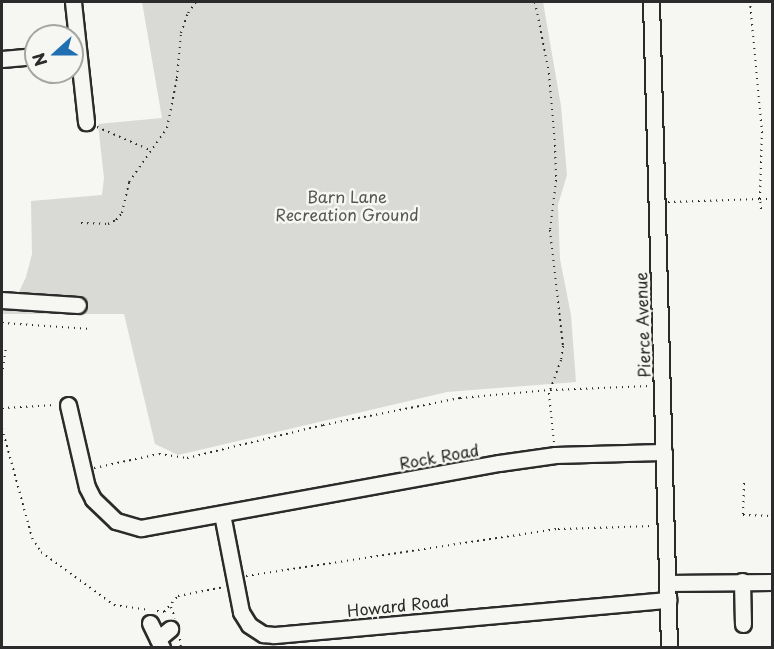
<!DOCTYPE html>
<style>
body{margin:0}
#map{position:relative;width:774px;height:649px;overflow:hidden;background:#f6f6f2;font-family:"Playpen Sans",sans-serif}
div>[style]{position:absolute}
.green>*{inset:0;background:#d9d9d5}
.path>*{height:2px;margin-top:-1px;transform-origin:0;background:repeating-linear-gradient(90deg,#2b2b2b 0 1.5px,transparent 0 6px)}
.roads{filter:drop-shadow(2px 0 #2b2b2b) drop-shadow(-2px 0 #2b2b2b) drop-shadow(0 2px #2b2b2b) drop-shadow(0 -2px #2b2b2b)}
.minor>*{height:15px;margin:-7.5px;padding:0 7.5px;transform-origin:7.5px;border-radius:7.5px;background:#f6f6f2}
span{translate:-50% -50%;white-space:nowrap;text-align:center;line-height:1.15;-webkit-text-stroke:5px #f6f6f2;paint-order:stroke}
.park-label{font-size:16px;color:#565656}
.street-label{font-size:16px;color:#2b2b2b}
.frame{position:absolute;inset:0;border:3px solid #2b2b2b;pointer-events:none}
.north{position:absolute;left:24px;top:24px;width:60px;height:60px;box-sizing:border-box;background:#f6f6f2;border:2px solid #a5a5a2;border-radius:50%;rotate:249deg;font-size:16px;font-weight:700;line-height:24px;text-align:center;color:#2b2b2b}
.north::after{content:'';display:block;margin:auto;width:21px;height:27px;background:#1f6fb2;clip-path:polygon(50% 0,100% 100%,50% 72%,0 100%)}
</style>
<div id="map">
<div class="green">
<i style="clip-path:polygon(142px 2px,543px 2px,561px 106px,567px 175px,558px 205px,560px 259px,571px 315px,576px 382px,447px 392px,178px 455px,155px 444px,124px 314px,2px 314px,2px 295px,17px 296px,26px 277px,32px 254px,31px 201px,102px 195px,104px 178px,98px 124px,162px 118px)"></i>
</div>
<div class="path">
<i style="left:535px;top:2px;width:72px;rotate:78.8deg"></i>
<i style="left:549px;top:73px;width:72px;rotate:85.2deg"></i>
<i style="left:555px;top:145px;width:35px;rotate:88deg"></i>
<i style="left:556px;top:180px;width:50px;rotate:96.8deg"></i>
<i style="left:550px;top:230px;width:117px;rotate:83.6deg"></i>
<i style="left:563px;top:346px;width:14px;rotate:98deg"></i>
<i style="left:561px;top:360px;width:35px;rotate:110deg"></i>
<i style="left:549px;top:393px;width:50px;rotate:84.3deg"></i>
<i style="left:97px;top:127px;width:58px;rotate:23.5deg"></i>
<i style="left:668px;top:202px;width:92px;rotate:-1.9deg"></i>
<i style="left:760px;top:199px;width:66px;rotate:-88.3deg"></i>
<i style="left:762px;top:133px;width:132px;rotate:-95.2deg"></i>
<i style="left:761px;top:209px;width:10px;rotate:-96deg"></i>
<i style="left:760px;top:199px;width:12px"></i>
<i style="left:81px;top:223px;width:27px;rotate:2deg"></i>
<i style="left:108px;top:224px;width:9px;rotate:-27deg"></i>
<i style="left:116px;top:220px;width:9px;rotate:-49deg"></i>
<i style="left:122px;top:213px;width:32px;rotate:-77deg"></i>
<i style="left:129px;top:182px;width:66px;rotate:-54.9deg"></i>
<i style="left:167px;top:128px;width:51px;rotate:-78.7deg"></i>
<i style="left:177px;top:78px;width:45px;rotate:-84.9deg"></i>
<i style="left:181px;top:33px;width:21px;rotate:-71deg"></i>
<i style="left:188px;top:13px;width:14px;rotate:-54deg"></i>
<i style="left:2px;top:323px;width:89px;rotate:3.9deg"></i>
<i style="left:2px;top:375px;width:27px;rotate:-82deg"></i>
<i style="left:2px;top:408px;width:54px;rotate:-3.2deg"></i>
<i style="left:2px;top:428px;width:114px;rotate:74.7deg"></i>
<i style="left:32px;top:538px;width:17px;rotate:57deg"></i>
<i style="left:41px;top:552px;width:90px;rotate:36deg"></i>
<i style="left:114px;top:605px;width:34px;rotate:8deg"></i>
<i style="left:94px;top:468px;width:66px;rotate:-12.2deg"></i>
<i style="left:159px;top:454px;width:28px;rotate:8deg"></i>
<i style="left:187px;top:458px;width:140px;rotate:-13.6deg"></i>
<i style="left:323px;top:425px;width:140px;rotate:-11.1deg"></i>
<i style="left:460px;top:398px;width:90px;rotate:-5.1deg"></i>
<i style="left:550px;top:390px;width:100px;rotate:-2.3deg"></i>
<i style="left:744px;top:483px;width:32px;rotate:92deg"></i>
<i style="left:743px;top:515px;width:29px;rotate:2deg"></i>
<i style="left:246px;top:576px;width:316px;rotate:-8.6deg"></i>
<i style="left:558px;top:529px;width:95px;rotate:-1.8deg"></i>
<i style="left:171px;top:607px;width:12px;rotate:70deg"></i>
<i style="left:157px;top:611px;width:7px;rotate:8deg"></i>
<i style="left:164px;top:612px;width:21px;rotate:-49deg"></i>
<i style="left:178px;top:596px;width:47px;rotate:-11.1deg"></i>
<i style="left:180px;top:639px;width:9px;rotate:84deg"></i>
</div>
<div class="roads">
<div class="minor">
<i style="left:73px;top:2px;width:121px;rotate:83.8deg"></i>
<i style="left:651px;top:2px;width:646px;rotate:88.4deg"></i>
<i style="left:2px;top:59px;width:34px;rotate:-5deg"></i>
<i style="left:2px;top:300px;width:76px;rotate:3.8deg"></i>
<i style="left:68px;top:405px;width:84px;rotate:77deg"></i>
<i style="left:87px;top:487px;width:13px;rotate:63deg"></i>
<i style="left:93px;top:499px;width:32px;rotate:44deg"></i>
<i style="left:116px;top:521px;width:26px;rotate:16deg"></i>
<i style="left:141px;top:528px;width:364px;rotate:-10.3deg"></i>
<i style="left:499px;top:463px;width:57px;rotate:-8.1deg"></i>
<i style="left:555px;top:455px;width:109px;rotate:-1.6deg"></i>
<i style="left:222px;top:514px;width:100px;rotate:79deg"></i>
<i style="left:241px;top:612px;width:15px;rotate:58deg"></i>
<i style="left:249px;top:625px;width:17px;rotate:33deg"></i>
<i style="left:263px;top:634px;width:11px;rotate:5deg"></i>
<i style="left:274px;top:635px;width:396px;rotate:-5.1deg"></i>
<i style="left:742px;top:581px;width:43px;rotate:88.7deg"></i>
<i style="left:667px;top:583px;width:105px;rotate:-0.5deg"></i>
<i style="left:150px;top:623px;width:28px;rotate:64deg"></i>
<i style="left:158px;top:639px;width:16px;rotate:-40deg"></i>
</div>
</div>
<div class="park-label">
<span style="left:347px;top:205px">Barn Lane<br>Recreation Ground</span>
</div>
<div class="street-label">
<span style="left:642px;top:325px;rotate:-92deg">Pierce Avenue</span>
<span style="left:439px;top:456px;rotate:-10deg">Rock Road</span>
<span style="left:398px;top:605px;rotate:-6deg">Howard Road</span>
</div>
<div class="frame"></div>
<div class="north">N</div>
</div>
